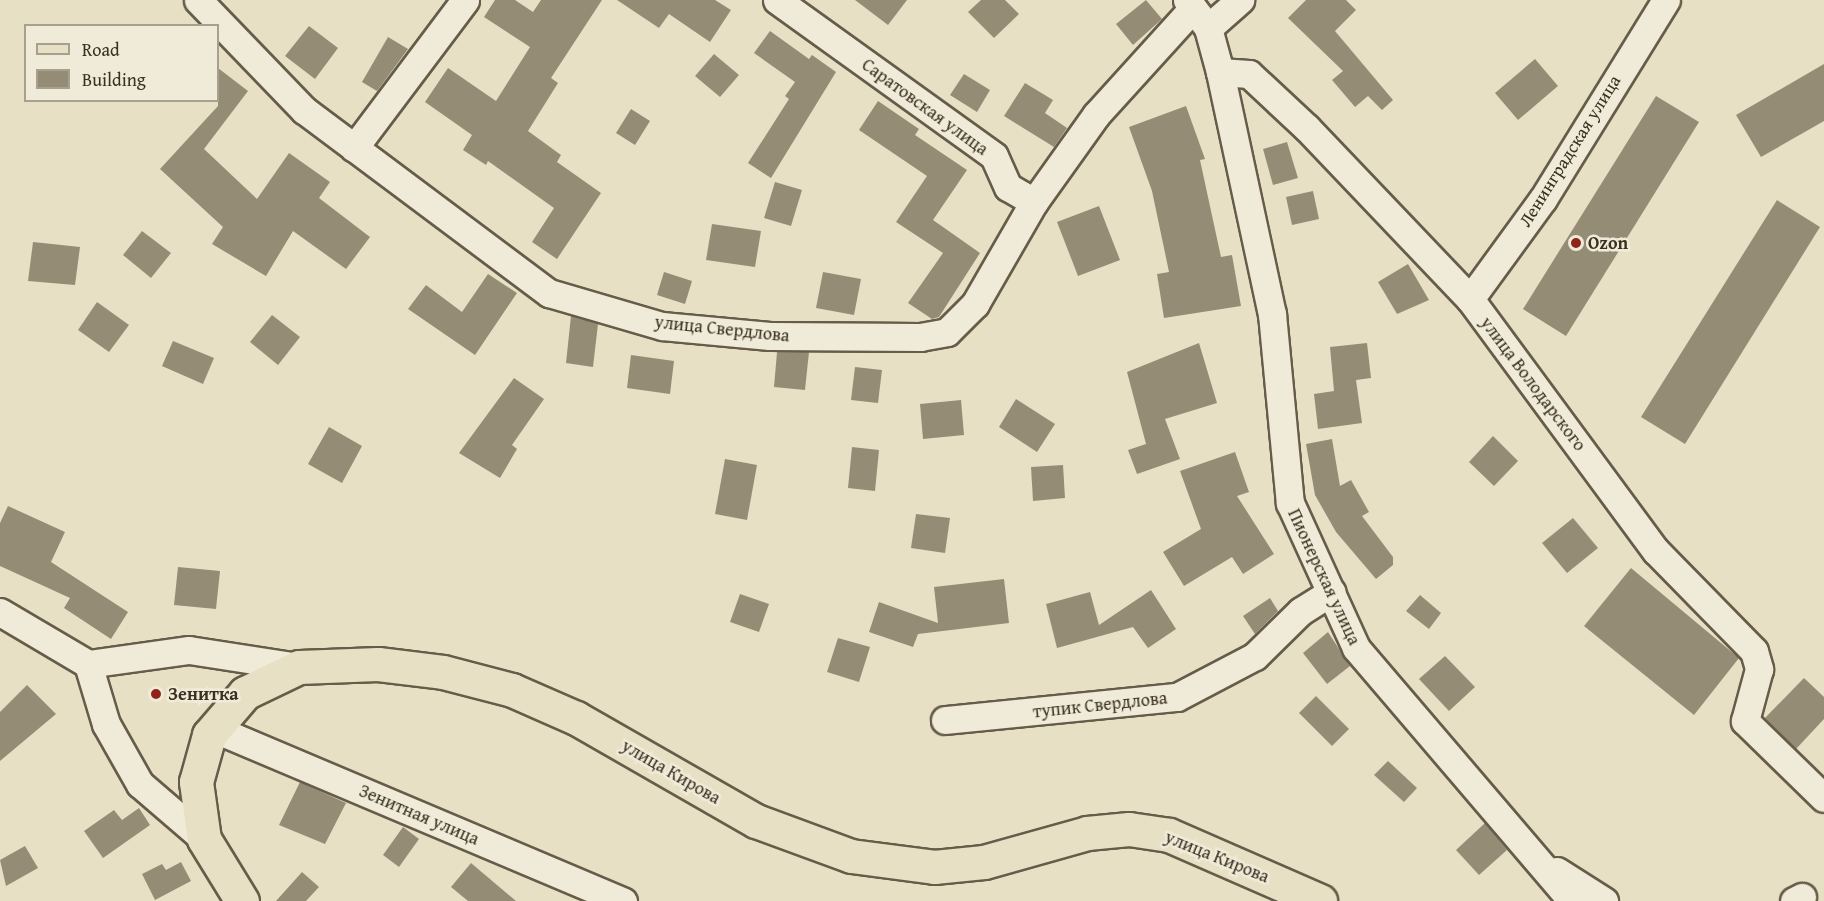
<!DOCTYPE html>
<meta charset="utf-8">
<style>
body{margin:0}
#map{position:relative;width:1824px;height:901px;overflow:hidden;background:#e8e0c5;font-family:"Gentium Book Plus",serif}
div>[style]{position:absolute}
.building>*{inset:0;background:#958c76}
.roads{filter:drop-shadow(2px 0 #665c49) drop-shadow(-2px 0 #665c49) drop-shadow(0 2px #665c49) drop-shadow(0 -2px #665c49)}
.minor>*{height:27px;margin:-13.5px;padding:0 13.5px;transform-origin:13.5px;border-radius:13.5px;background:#f0ebd9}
.major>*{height:33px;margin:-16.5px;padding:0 16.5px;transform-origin:16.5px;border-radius:16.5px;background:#e8e0c5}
.dots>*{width:16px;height:16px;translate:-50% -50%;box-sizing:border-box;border:3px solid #f0ebd9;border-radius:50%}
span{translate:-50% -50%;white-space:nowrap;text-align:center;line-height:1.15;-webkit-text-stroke:5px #f0ebd9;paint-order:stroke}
.street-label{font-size:18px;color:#3b3020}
.poi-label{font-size:18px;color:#3b3020;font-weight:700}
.left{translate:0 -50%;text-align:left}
.legend{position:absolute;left:24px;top:24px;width:195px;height:78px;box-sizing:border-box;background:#f0ebd9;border:2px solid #a8a08f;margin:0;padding:8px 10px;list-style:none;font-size:18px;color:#3b3020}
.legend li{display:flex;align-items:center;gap:12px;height:30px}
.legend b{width:30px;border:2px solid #a8a08f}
</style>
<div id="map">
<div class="building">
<i style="clip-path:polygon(495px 0,515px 0,533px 12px,541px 0,602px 0,551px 78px,558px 83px,528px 131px,561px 155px,557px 162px,601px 193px,557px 259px,532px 242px,554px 208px,488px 161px,486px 165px,463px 150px,472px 135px,425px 102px,448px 68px,496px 101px,530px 47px,484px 17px)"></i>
<i style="clip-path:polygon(617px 0,715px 0,731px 10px,710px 42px,669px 14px,659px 28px)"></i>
<i style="clip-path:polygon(855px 0,907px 0,888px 25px)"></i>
<i style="clip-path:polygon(981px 0,1005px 0,1019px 14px,994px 38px,968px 12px)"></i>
<i style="clip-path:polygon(1146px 0,1162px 19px,1133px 45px,1116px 24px)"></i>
<i style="clip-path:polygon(1306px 0,1346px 0,1356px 10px,1335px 31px,1393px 100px,1382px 110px,1368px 96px,1355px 107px,1332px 80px,1343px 71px,1288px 18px)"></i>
<i style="clip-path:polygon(309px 26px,338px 48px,315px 79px,285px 56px)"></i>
<i style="clip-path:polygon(770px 31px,809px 59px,812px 55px,836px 72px,771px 178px,748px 163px,789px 99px,785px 96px,795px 82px,754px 53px)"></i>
<i style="clip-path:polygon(388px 37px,408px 49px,377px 91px,362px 82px)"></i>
<i style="clip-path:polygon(714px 54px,739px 75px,720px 97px,695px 76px)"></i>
<i style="clip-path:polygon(1535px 59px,1558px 86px,1518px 120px,1495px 93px)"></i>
<i style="clip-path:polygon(1824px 64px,1824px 121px,1761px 157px,1736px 115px)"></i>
<i style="clip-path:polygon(218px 68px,248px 91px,204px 149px,257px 199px,289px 153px,330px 182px,319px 198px,370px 237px,346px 269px,293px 231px,266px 276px,212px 244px,223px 227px,160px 169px,218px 106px)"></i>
<i style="clip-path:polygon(964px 74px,990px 90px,977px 112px,950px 95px)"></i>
<i style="clip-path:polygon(1025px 83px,1053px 100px,1045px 113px,1067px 128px,1054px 147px,1004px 116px)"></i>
<i style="clip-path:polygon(1656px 96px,1699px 122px,1566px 336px,1523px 309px)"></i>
<i style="clip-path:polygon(878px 101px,919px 129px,915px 135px,967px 170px,933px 220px,980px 253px,939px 317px,932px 319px,908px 303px,943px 253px,896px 222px,927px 176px,859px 130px)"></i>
<i style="clip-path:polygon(1186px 106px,1205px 159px,1200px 160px,1221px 257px,1232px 255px,1241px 306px,1164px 318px,1157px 274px,1169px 272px,1152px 191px,1129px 127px)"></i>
<i style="clip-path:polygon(631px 109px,650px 121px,635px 145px,616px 133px)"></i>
<i style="clip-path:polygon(1287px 142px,1298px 178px,1273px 185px,1263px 149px)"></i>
<i style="clip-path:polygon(775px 182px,802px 190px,791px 226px,764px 218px)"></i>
<i style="clip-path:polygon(1313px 191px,1319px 219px,1292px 225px,1286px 197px)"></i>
<i style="clip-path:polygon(1777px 200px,1820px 227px,1685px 444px,1641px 417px)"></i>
<i style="clip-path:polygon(1099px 206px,1120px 260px,1078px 276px,1057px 222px)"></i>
<i style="clip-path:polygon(712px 224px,761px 231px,755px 267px,706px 260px)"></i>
<i style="clip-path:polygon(142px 231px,171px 253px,151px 278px,123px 255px)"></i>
<i style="clip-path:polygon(33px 242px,80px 247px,75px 285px,28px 281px)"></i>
<i style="clip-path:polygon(1408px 264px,1429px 300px,1397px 314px,1378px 282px)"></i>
<i style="clip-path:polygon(664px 272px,692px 281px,685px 304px,657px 295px)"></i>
<i style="clip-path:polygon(823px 272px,861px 279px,854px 315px,816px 308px)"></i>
<i style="clip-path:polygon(488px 274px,517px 293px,475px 355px,408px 309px,426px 285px,462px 312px)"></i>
<i style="clip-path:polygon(97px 302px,129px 325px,109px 352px,78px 330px)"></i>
<i style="clip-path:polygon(272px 315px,300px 337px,278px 365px,250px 342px)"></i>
<i style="clip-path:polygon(571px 316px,598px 324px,593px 367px,566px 363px)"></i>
<i style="clip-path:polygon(173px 341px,214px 358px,203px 384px,162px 366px)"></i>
<i style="clip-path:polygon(1199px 343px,1217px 403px,1165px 419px,1180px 459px,1137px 474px,1128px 450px,1146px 444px,1127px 372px)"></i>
<i style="clip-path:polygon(1367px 343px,1371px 378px,1356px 380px,1362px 423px,1318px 429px,1314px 394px,1334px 391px,1330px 347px)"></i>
<i style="clip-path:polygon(777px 352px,809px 352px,805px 390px,774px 387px)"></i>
<i style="clip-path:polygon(631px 355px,674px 361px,670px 394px,627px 388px)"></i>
<i style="clip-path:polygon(855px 367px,882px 370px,878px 403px,851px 400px)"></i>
<i style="clip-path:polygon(514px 378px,544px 399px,512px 445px,517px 449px,500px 478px,459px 453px)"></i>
<i style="clip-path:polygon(1016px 399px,1055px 424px,1037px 452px,999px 427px)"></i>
<i style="clip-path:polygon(961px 400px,964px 435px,923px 439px,920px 404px)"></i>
<i style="clip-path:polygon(329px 427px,362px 446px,342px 483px,308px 464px)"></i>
<i style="clip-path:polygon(1493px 436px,1518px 461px,1494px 486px,1469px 462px)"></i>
<i style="clip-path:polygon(1332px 439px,1340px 486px,1351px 480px,1369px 512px,1362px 516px,1393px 557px,1393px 565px,1376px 579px,1336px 532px,1315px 495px,1306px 444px)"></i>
<i style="clip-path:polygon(852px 447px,879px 450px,875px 491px,848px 488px)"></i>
<i style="clip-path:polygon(1235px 452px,1249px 492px,1237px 496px,1274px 554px,1243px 574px,1232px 557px,1184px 586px,1163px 552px,1201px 529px,1180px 471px)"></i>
<i style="clip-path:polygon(725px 459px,757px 465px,747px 520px,715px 514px)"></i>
<i style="clip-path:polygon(1063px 465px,1065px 498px,1033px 501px,1031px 467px)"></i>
<i style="clip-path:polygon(8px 506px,65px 532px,51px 562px,128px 612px,111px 639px,64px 608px,70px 598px,0 566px,0 523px)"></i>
<i style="clip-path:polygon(916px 514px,950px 518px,945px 553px,911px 548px)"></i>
<i style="clip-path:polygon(1573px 518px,1598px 548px,1567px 573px,1542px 543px)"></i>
<i style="clip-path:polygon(178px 567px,220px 571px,216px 609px,174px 605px)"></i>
<i style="clip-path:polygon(1631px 568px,1739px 658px,1694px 715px,1584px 626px)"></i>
<i style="clip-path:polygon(1004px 579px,1009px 623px,918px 634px,913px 647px,869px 632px,879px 602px,938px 623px,934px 587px)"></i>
<i style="clip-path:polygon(1151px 590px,1176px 629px,1148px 648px,1133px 627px,1057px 648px,1046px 604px,1090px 592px,1099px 625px)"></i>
<i style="clip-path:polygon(740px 594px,769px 604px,759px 632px,730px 622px)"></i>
<i style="clip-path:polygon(1420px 595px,1441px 613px,1429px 629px,1406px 611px)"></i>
<i style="clip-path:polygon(1270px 598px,1278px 611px,1255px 634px,1243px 616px)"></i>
<i style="clip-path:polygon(1328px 632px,1350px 666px,1327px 684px,1303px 653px)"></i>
<i style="clip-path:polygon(838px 638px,870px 647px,859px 682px,827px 672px)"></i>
<i style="clip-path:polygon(1445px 656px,1475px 687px,1449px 711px,1419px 679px)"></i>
<i style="clip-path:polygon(1804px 678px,1824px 697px,1824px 719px,1796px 749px,1765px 718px)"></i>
<i style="clip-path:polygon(27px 685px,56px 714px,0 761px,0 712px)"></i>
<i style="clip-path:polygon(1316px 696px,1349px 729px,1332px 746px,1299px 713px)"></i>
<i style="clip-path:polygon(1388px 761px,1417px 788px,1404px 802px,1374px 775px)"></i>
<i style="clip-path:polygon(300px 782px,346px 803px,325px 844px,279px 825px)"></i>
<i style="clip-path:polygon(139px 808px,150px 825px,103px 858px,84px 831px,114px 810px,122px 820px)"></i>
<i style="clip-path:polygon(1485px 823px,1507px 850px,1479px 875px,1456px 850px)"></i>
<i style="clip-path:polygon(403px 827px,419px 839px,399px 867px,383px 855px)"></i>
<i style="clip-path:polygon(25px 846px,38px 868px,6px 886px,0 860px)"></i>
<i style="clip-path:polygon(181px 862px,191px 881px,155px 900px,142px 874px,162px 864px,166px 870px)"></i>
<i style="clip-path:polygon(471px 863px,516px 901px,468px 901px,451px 887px)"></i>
<i style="clip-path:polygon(302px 872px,319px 887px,306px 901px,276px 901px)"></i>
</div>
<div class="roads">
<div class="minor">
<i style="left:198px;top:0;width:153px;rotate:46.1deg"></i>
<i style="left:304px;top:110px;width:306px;rotate:36.8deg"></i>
<i style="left:549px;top:293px;width:118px;rotate:16.3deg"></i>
<i style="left:662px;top:326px;width:108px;rotate:5.3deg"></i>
<i style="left:770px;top:336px;width:150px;rotate:0.4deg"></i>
<i style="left:920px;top:337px;width:27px;rotate:-10deg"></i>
<i style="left:947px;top:332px;width:40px;rotate:-45deg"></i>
<i style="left:975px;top:304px;width:118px;rotate:-60deg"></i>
<i style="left:777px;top:0;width:267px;rotate:35.7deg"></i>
<i style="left:994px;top:156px;width:34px;rotate:66deg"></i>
<i style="left:1008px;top:187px;width:30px;rotate:30deg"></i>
<i style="left:1034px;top:202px;width:107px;rotate:-54.5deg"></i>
<i style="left:1096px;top:115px;width:144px;rotate:-47.8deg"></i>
<i style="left:1187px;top:0;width:35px;rotate:53deg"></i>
<i style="left:1208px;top:28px;width:46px;rotate:74.7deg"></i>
<i style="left:1220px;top:72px;width:29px;rotate:4deg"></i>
<i style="left:1249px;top:74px;width:79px;rotate:43deg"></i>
<i style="left:1307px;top:128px;width:236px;rotate:46.4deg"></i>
<i style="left:1470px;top:299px;width:313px;rotate:53.6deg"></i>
<i style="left:1656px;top:551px;width:140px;rotate:45.6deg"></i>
<i style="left:1754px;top:651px;width:19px;rotate:74deg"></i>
<i style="left:1759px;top:669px;width:54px;rotate:105.1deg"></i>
<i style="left:1745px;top:721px;width:110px;rotate:44.3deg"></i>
<i style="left:1208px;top:28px;width:43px;rotate:-41.2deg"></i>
<i style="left:1220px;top:72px;width:248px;rotate:77.9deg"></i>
<i style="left:1272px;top:314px;width:190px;rotate:84.6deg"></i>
<i style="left:1290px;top:503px;width:159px;rotate:65.5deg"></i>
<i style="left:1356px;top:648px;width:333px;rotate:49.5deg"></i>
<i style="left:354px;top:148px;width:185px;rotate:-53.1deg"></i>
<i style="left:1470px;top:299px;width:124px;rotate:-53.9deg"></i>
<i style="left:1543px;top:199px;width:234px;rotate:-58.3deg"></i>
<i style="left:0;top:612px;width:102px;rotate:30.6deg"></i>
<i style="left:88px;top:664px;width:63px;rotate:73.3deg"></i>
<i style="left:106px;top:724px;width:69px;rotate:60.5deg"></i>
<i style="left:140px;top:784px;width:84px;rotate:40.7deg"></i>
<i style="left:88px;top:664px;width:102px;rotate:-7.9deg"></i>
<i style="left:189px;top:650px;width:111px;rotate:8.8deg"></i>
<i style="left:945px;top:720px;width:233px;rotate:-5.7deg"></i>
<i style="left:1177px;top:697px;width:88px;rotate:-27.7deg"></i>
<i style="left:1255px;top:656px;width:64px;rotate:-44.4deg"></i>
<i style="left:1301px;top:611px;width:36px;rotate:-32deg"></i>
<i style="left:215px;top:729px;width:443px;rotate:22.9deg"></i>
<i style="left:1557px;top:871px;width:56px;rotate:32.6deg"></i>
<i style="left:1794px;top:901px;width:9px;rotate:-27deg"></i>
</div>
<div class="major">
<i style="left:242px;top:901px;width:73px;rotate:-121.5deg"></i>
<i style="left:204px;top:839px;width:58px;rotate:-98deg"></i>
<i style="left:196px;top:782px;width:49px;rotate:-74.5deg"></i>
<i style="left:209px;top:735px;width:55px;rotate:-49.4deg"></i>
<i style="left:245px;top:693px;width:60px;rotate:-25.7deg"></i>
<i style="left:299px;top:667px;width:79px;rotate:-2.2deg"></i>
<i style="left:378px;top:664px;width:65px;rotate:7deg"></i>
<i style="left:443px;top:672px;width:71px;rotate:14.6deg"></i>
<i style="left:512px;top:690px;width:70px;rotate:23.6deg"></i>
<i style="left:576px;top:718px;width:207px;rotate:29.8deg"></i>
<i style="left:756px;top:821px;width:101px;rotate:20.2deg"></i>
<i style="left:851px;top:856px;width:84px;rotate:7.5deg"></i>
<i style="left:934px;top:867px;width:50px;rotate:-5.7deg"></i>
<i style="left:984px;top:862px;width:107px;rotate:-15.7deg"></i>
<i style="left:1087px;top:833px;width:42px;rotate:-5.4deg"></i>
<i style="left:1129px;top:829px;width:40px;rotate:8.5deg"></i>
<i style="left:1169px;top:835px;width:165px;rotate:23.6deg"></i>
</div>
</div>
<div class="dots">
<i style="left:1576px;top:243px;background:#8f2418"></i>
<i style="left:156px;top:694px;background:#8f2418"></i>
</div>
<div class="street-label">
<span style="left:925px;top:107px;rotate:36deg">Саратовская улица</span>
<span style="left:1570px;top:151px;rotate:-58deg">Ленинградская улица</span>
<span style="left:722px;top:329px;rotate:6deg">улица Свердлова</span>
<span style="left:1533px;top:384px;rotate:53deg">улица Володарского</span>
<span style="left:1324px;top:577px;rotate:65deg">Пионерская улица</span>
<span style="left:1100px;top:705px;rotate:-6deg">тупик Свердлова</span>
<span style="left:671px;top:772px;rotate:30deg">улица Кирова</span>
<span style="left:419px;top:815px;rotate:23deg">Зенитная улица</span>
<span style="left:1217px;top:857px;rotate:22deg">улица Кирова</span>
</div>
<div class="poi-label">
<span class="left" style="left:1588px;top:243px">Ozon</span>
<span class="left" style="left:168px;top:694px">Зенитка</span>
</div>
<ul class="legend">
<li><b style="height:8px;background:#e8e0c5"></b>Road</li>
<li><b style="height:16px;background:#958c76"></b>Building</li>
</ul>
</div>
